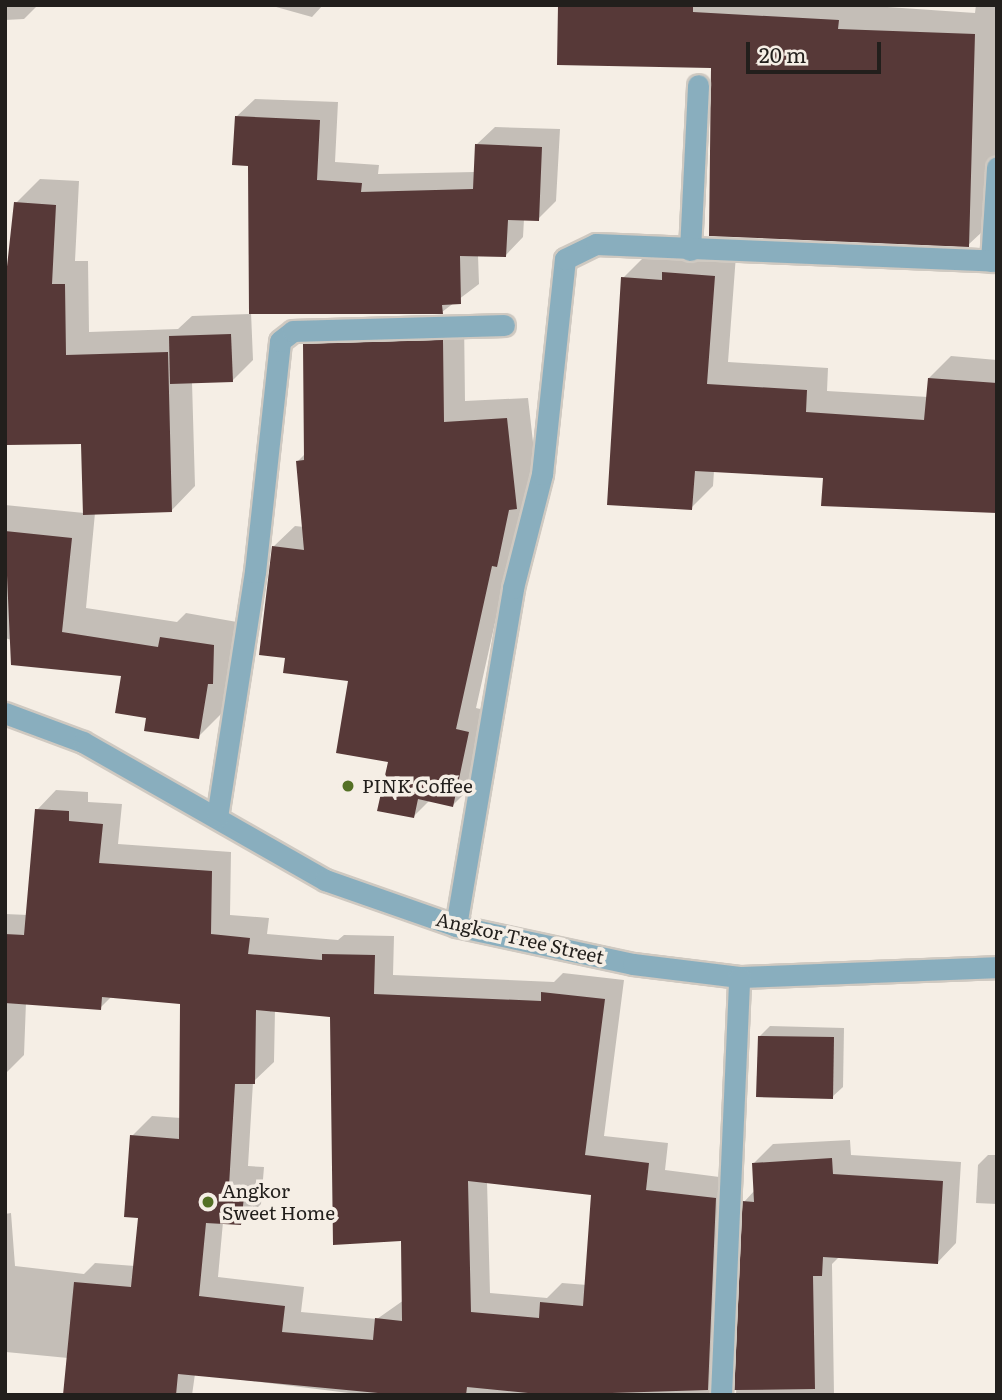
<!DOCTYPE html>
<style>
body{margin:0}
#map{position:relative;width:1002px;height:1400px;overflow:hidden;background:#f5eee5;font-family:Literata,serif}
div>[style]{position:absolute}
.shadow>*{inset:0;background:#0003}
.building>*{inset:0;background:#573938}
.roads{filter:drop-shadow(2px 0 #cfc9c1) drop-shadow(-2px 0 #cfc9c1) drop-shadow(0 2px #cfc9c1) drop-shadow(0 -2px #cfc9c1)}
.street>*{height:21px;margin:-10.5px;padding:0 10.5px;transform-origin:10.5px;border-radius:10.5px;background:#89aebe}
.dots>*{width:19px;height:19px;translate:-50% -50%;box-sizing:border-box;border:4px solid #f5eee5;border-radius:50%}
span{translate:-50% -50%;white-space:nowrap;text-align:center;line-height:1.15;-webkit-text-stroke:7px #f5eee5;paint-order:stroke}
.poi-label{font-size:19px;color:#221f1c}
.left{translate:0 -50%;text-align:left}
.street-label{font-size:19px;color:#221f1c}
.frame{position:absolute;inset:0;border:7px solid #221f1c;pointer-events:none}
.scale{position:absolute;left:746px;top:42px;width:135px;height:32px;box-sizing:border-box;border:4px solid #221f1c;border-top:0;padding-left:9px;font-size:21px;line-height:24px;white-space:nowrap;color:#221f1c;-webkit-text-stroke:5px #f5eee5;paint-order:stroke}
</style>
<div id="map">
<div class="shadow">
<i style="clip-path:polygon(5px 5px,38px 5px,24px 19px,5px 20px)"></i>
<i style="clip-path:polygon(269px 5px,323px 5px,312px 17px)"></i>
<i style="clip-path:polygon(560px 5px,858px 5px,975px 13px,976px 5px,997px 5px,997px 218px,968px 245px,713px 66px)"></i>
<i style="clip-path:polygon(255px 99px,338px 102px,335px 162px,379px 165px,378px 174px,475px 172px,476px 145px,495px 127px,560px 129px,556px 201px,538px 219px,524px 219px,523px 237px,505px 256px,478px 255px,479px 284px,442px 312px,251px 312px,253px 360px,232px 381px,192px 382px,195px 486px,171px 511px,95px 513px,86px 608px,177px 622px,186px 613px,237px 622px,222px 713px,198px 737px,148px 717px,123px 674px,5px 638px,5px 505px,84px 513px,82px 442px,5px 414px,5px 293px,16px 203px,40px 179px,79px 181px,75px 261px,88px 261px,89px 332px,178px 329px,192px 316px,250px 314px,250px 164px,236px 117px)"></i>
<i style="clip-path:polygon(736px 255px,728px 362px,828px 368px,827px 391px,928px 397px,929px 378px,951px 356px,997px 360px,997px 511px,825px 476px,714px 471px,713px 486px,691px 508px,623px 278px,645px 256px)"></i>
<i style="clip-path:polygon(464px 319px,465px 401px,528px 398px,538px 486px,511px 551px,476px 708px,489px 711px,474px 784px,453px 805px,430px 800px,414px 816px,350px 680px,287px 656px,273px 547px,295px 526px,304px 527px,298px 461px,306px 453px,304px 345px,326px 323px)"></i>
<i style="clip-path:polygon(evenodd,56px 790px,88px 792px,88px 802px,122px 804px,118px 844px,231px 852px,230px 915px,269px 918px,267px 934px,338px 940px,344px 935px,394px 936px,393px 975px,554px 982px,563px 973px,624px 980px,604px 1136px,668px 1143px,665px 1170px,735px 1179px,711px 1395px,365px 1395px,195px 1374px,192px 1395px,64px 1395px,68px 1358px,6px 1352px,5px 1367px,5px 1214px,11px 1213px,15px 1266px,84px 1274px,95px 1263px,135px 1266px,140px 1217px,132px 1136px,152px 1116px,181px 1118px,182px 1002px,112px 996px,100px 1008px,26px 1002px,24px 1055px,5px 1074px,5px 914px,28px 915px,37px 810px,56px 790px,275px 1010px,332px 1015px,403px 1240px,404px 1300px,377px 1319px,301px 1312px,304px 1287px,218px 1277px,223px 1222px,241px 1224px,261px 1204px,264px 1167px,248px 1166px,253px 1082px,274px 1062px,275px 1010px,56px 790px,487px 1181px,593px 1193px,587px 1285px,562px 1283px,547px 1298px,490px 1293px,487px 1181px)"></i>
<i style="clip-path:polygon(770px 1026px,844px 1028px,843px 1087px,832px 1097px,760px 1036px)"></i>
<i style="clip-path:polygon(850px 1140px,851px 1155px,961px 1162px,956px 1243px,937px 1263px,840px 1256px,832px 1264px,834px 1395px,736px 1395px,744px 1202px,755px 1190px,754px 1163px,773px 1144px)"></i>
<i style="clip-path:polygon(988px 1155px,997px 1155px,997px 1204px,976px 1203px,978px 1165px)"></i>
</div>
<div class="building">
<i style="clip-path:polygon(558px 5px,693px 5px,693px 12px,839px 20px,838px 29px,975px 34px,969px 247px,709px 236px,711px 68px,557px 65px)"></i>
<i style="clip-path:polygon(235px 116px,320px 120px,317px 180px,362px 183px,361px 192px,473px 189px,475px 144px,542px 147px,539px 221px,508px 220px,506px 257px,460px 256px,461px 304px,442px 305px,443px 314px,249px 314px,248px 166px,232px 165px)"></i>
<i style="clip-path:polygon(14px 202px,56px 205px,52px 284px,65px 284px,66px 355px,168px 352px,172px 512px,83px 515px,81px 444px,6px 445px,5px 285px)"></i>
<i style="clip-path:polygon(662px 272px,715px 276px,707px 384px,807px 390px,806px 412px,924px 420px,928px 378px,997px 383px,997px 513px,821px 506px,823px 478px,695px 471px,692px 510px,607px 505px,621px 277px,662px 280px)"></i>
<i style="clip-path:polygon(231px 334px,233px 382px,170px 384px,169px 336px)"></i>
<i style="clip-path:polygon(443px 340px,444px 422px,507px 418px,517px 509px,509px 510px,497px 567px,492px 566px,456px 729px,469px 732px,453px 807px,418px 799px,414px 818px,377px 811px,388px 762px,336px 753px,348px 681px,283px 673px,285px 658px,259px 655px,272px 546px,304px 550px,296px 461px,304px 460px,303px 344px)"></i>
<i style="clip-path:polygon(5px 531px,72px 538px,62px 632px,158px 647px,160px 637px,214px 645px,213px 684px,208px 684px,199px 739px,144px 731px,146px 718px,115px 713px,121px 676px,11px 665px)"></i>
<i style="clip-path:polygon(evenodd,35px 809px,69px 811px,69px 821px,103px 824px,99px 863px,212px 871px,211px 934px,250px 938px,248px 954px,322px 960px,322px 954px,375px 955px,374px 994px,541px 1001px,541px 992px,605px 999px,585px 1155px,649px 1163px,646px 1190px,716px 1198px,708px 1390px,548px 1395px,467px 1387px,466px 1395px,399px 1395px,178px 1374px,176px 1395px,63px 1395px,74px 1282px,131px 1287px,138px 1218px,124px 1217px,130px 1135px,179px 1139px,180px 1004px,102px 997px,101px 1010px,5px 1003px,5px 934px,24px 935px,35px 809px,256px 1010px,330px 1017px,333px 1245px,401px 1241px,402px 1321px,375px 1318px,373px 1340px,282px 1332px,285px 1306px,199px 1296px,206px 1223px,241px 1225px,245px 1187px,229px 1186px,235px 1084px,255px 1084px,256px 1010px,35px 809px,468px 1181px,591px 1195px,583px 1306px,540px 1302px,539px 1318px,471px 1312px,468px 1181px)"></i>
<i style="clip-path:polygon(758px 1036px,834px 1037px,833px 1099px,756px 1097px)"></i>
<i style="clip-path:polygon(832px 1158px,833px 1174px,943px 1181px,938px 1264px,823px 1257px,822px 1276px,813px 1276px,815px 1389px,734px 1390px,742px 1201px,754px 1202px,752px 1163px)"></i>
</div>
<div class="roads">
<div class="street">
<i style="left:690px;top:250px;width:165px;rotate:-87.2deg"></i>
<i style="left:991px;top:261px;width:94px;rotate:-86.3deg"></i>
<i style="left:5px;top:713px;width:83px;rotate:20.4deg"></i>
<i style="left:83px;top:742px;width:279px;rotate:29.7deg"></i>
<i style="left:325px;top:880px;width:139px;rotate:19.3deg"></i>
<i style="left:456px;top:926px;width:181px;rotate:12.1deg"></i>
<i style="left:633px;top:964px;width:107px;rotate:7deg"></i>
<i style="left:739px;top:977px;width:258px;rotate:-2.2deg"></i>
<i style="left:217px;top:817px;width:248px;rotate:-81.2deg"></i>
<i style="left:255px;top:572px;width:232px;rotate:-83.8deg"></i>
<i style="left:280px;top:341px;width:16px;rotate:-38deg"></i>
<i style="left:293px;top:331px;width:211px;rotate:-1.6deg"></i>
<i style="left:456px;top:926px;width:343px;rotate:-80.4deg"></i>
<i style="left:513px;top:588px;width:118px;rotate:-75.7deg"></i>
<i style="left:542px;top:474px;width:216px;rotate:-83.9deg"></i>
<i style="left:565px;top:259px;width:34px;rotate:-26deg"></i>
<i style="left:596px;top:244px;width:401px;rotate:2.4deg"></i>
<i style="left:721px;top:1395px;width:418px;rotate:-87.5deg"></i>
</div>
</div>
<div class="dots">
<i style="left:348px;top:786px;background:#547025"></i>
<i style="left:208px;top:1202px;background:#547025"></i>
</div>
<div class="poi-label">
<span class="left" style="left:362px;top:786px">PINK Coffee</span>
<span class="left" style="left:222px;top:1202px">Angkor<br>Sweet Home</span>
</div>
<div class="street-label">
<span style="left:520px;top:938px;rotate:13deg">Angkor Tree Street</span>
</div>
<div class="frame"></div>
<div class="scale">20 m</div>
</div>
